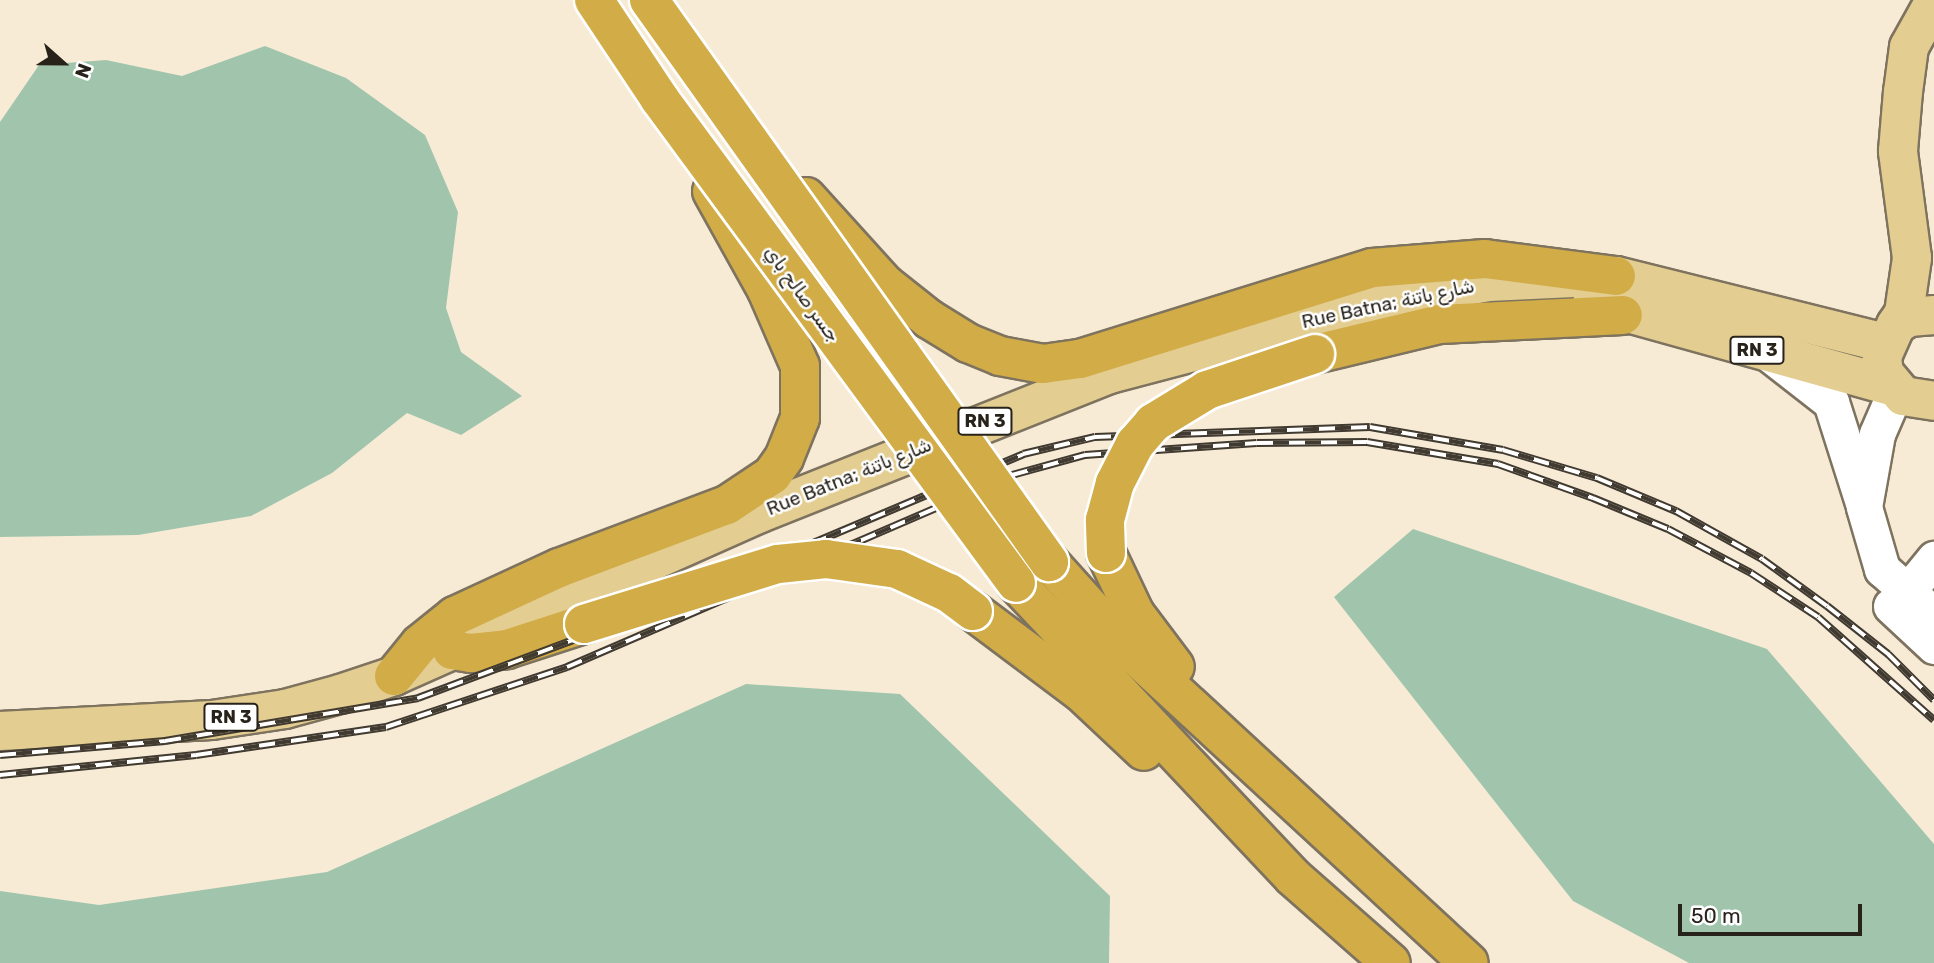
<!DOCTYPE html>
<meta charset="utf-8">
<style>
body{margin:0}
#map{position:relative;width:1934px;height:963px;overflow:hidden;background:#f8ebd6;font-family:Rubik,Vazirmatn,sans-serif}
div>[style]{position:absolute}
.forest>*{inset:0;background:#a0c5ac}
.roads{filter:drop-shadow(2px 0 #7e735f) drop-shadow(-2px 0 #7e735f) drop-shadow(0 2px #7e735f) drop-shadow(0 -2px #7e735f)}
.minor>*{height:35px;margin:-17.5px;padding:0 17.5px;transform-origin:17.5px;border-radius:17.5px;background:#fff}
.major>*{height:38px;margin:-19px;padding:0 19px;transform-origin:19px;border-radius:19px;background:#e3cd91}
.highway>*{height:38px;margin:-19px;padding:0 19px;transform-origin:19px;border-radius:19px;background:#d1ac47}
.rail>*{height:8px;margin-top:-4px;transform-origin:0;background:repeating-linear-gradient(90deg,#fff 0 16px,#403a31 0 32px);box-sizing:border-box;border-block:2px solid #403a31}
.bridges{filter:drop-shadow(2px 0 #fff) drop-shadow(-2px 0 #fff) drop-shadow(0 2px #fff) drop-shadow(0 -2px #fff)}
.highway-bridge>*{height:38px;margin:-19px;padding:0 19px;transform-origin:19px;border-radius:19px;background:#d1ac47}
span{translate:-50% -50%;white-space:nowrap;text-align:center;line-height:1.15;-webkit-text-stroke:5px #fff;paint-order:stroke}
.shield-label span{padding:2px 5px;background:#fff;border:2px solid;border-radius:5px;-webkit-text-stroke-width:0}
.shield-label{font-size:18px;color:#27221a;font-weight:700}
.street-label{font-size:19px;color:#27221a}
.north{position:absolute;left:28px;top:28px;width:70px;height:70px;-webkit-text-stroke:5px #fff;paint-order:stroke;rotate:111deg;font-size:19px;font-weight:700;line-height:28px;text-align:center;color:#27221a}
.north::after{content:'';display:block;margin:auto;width:24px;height:32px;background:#27221a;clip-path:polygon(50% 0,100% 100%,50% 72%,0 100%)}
.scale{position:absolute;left:1678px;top:904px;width:184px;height:32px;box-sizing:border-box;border:4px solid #27221a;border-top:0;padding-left:9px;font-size:21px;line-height:24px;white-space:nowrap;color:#27221a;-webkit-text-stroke:5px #fff;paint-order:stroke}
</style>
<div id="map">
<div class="forest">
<i style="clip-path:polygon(265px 46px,346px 78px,425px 135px,458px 212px,446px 308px,461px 352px,522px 396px,461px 435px,407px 413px,332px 473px,251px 516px,138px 535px,0 537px,0 122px,39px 65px,106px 60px,182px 76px)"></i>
<i style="clip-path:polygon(1413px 529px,1767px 649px,1934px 844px,1934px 963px,1689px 963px,1573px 901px,1334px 597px)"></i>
<i style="clip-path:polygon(746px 684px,900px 694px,1110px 896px,1109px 963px,0 963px,0 891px,99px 905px,327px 872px)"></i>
</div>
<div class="roads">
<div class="minor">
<i style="left:1768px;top:353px;width:80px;rotate:37.9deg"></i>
<i style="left:1831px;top:402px;width:106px;rotate:72.4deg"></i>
<i style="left:1896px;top:390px;width:48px;rotate:113.4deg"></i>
<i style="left:1877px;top:434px;width:74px;rotate:100.1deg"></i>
<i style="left:1864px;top:507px;width:65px;rotate:73.8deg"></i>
<i style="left:1882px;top:569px;width:69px;rotate:41.5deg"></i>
<i style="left:1907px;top:592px;width:43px;rotate:-50.7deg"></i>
<i style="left:1891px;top:606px;width:59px;rotate:42.9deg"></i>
</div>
<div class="major">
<i style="left:1592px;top:303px;width:310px;rotate:15.5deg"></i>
<i style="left:1934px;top:315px;width:25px;rotate:175deg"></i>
<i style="left:1909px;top:317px;width:15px;rotate:148deg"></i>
<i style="left:1896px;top:325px;width:35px;rotate:114deg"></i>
<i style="left:1882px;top:357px;width:16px;rotate:83deg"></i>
<i style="left:1884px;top:373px;width:30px;rotate:50deg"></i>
<i style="left:1903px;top:396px;width:31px;rotate:9deg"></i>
<i style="left:1896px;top:325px;width:14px;rotate:-56deg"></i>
<i style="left:1904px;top:313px;width:56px;rotate:-81.7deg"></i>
<i style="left:1912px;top:258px;width:108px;rotate:-97.5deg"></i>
<i style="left:1898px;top:151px;width:59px;rotate:-85.2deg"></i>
<i style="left:1903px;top:92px;width:45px;rotate:-82.4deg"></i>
<i style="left:1909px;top:47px;width:51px;rotate:-60.9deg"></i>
<i style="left:0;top:731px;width:212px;rotate:-3deg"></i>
<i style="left:212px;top:720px;width:74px;rotate:-8.6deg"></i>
<i style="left:285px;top:709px;width:57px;rotate:-15.3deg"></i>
<i style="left:340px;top:694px;width:57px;rotate:-18.4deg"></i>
<i style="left:394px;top:676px;width:401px;rotate:-24deg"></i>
<i style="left:760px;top:513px;width:377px;rotate:-21.7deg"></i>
<i style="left:1110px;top:374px;width:298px;rotate:-14.8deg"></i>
<i style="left:1398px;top:298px;width:92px;rotate:-10deg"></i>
<i style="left:1489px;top:282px;width:127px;rotate:-2.7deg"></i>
<i style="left:1616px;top:276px;width:277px;rotate:14deg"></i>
</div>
<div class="highway">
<i style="left:806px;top:197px;width:118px;rotate:47.8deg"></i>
<i style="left:885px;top:284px;width:56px;rotate:38.5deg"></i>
<i style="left:929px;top:319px;width:46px;rotate:31.6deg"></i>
<i style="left:968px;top:343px;width:35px;rotate:22deg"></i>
<i style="left:1000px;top:356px;width:44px;rotate:10.5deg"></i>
<i style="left:1043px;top:364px;width:37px;rotate:-8deg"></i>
<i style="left:1080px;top:359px;width:306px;rotate:-17.3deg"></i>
<i style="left:1372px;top:268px;width:113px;rotate:-4.6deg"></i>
<i style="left:1485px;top:259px;width:132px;rotate:7.4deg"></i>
<i style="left:1315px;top:354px;width:129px;rotate:-13.5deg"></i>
<i style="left:1440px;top:324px;width:183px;rotate:-2.8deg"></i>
<i style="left:1106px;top:553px;width:68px;rotate:64.6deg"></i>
<i style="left:1135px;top:614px;width:66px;rotate:53deg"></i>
<i style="left:1049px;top:562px;width:108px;rotate:48deg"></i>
<i style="left:1121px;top:642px;width:473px;rotate:42.7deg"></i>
<i style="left:1016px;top:583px;width:404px;rotate:46.7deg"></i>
<i style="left:1293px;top:877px;width:130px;rotate:41.3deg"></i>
<i style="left:973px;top:611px;width:135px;rotate:36.9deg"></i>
<i style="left:1081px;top:692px;width:86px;rotate:43.1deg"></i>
<i style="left:452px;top:650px;width:19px;rotate:9deg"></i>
<i style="left:471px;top:653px;width:36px;rotate:-6deg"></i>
<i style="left:507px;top:649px;width:81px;rotate:-18deg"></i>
<i style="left:394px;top:676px;width:41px;rotate:-50.9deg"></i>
<i style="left:420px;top:644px;width:45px;rotate:-38.7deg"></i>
<i style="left:455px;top:616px;width:115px;rotate:-24.8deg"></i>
<i style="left:559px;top:568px;width:179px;rotate:-20.6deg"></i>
<i style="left:727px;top:505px;width:54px;rotate:-33.7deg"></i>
<i style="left:772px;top:475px;width:21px;rotate:-55deg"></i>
<i style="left:784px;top:458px;width:43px;rotate:-68.2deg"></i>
<i style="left:800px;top:418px;width:52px;rotate:-90deg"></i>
<i style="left:800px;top:366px;width:83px;rotate:-113.5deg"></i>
<i style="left:767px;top:290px;width:113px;rotate:-119.1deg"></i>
</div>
</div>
<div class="rail">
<i style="left:0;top:755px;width:166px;rotate:-4.8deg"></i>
<i style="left:165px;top:741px;width:257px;rotate:-9.6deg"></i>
<i style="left:418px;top:698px;width:263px;rotate:-20.5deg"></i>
<i style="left:664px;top:606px;width:390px;rotate:-22.9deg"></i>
<i style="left:1023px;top:454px;width:74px;rotate:-13.3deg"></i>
<i style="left:1095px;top:437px;width:275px;rotate:-2.1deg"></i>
<i style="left:1370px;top:427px;width:135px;rotate:9.8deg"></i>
<i style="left:1503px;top:450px;width:98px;rotate:16.6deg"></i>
<i style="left:1597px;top:478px;width:86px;rotate:22.7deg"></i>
<i style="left:1676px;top:511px;width:98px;rotate:29.2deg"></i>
<i style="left:1762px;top:559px;width:80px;rotate:35.9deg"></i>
<i style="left:1827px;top:606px;width:78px;rotate:38.2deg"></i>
<i style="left:1888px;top:654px;width:65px;rotate:45deg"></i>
<i style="left:0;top:775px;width:197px;rotate:-5.8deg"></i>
<i style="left:196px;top:755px;width:192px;rotate:-8.4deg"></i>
<i style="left:386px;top:727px;width:191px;rotate:-18.3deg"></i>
<i style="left:567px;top:667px;width:485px;rotate:-23.3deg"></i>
<i style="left:1012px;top:475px;width:76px;rotate:-15.3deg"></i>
<i style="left:1085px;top:455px;width:172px;rotate:-4deg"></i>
<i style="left:1257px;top:443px;width:110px;rotate:-0.5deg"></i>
<i style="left:1367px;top:442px;width:133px;rotate:9.5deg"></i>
<i style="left:1498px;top:464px;width:101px;rotate:19.7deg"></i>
<i style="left:1593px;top:498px;width:81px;rotate:22.5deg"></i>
<i style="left:1668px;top:529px;width:94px;rotate:27.9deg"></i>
<i style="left:1751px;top:573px;width:80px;rotate:33.3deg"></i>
<i style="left:1818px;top:617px;width:155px;rotate:41.6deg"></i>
</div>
<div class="bridges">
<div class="highway-bridge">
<i style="left:594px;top:0;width:118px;rotate:56.4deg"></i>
<i style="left:659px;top:98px;width:602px;rotate:53.64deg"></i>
<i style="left:649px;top:0;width:690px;rotate:54.56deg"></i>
<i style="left:1106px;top:553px;width:33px;rotate:-92deg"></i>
<i style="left:1105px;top:520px;width:38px;rotate:-75deg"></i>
<i style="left:1115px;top:483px;width:44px;rotate:-62.9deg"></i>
<i style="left:1135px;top:444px;width:28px;rotate:-49deg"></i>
<i style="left:1153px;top:423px;width:63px;rotate:-31.4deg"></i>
<i style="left:1207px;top:390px;width:114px;rotate:-18.4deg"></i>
<i style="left:584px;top:624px;width:203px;rotate:-17.2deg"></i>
<i style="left:778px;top:564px;width:48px;rotate:-5.9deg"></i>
<i style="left:826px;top:559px;width:72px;rotate:8deg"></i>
<i style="left:897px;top:569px;width:57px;rotate:24.8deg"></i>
<i style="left:949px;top:593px;width:30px;rotate:37deg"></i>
</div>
</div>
<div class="shield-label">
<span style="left:1757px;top:350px">RN 3</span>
<span style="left:985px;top:421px">RN 3</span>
<span style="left:231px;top:717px">RN 3</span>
</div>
<div class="street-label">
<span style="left:802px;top:294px;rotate:54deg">جسر صالح باي</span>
<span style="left:1388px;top:304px;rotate:-12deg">Rue Batna; شارع باتنة</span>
<span style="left:849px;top:477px;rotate:-22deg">Rue Batna; شارع باتنة</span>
</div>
<div class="north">N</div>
<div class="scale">50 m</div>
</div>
